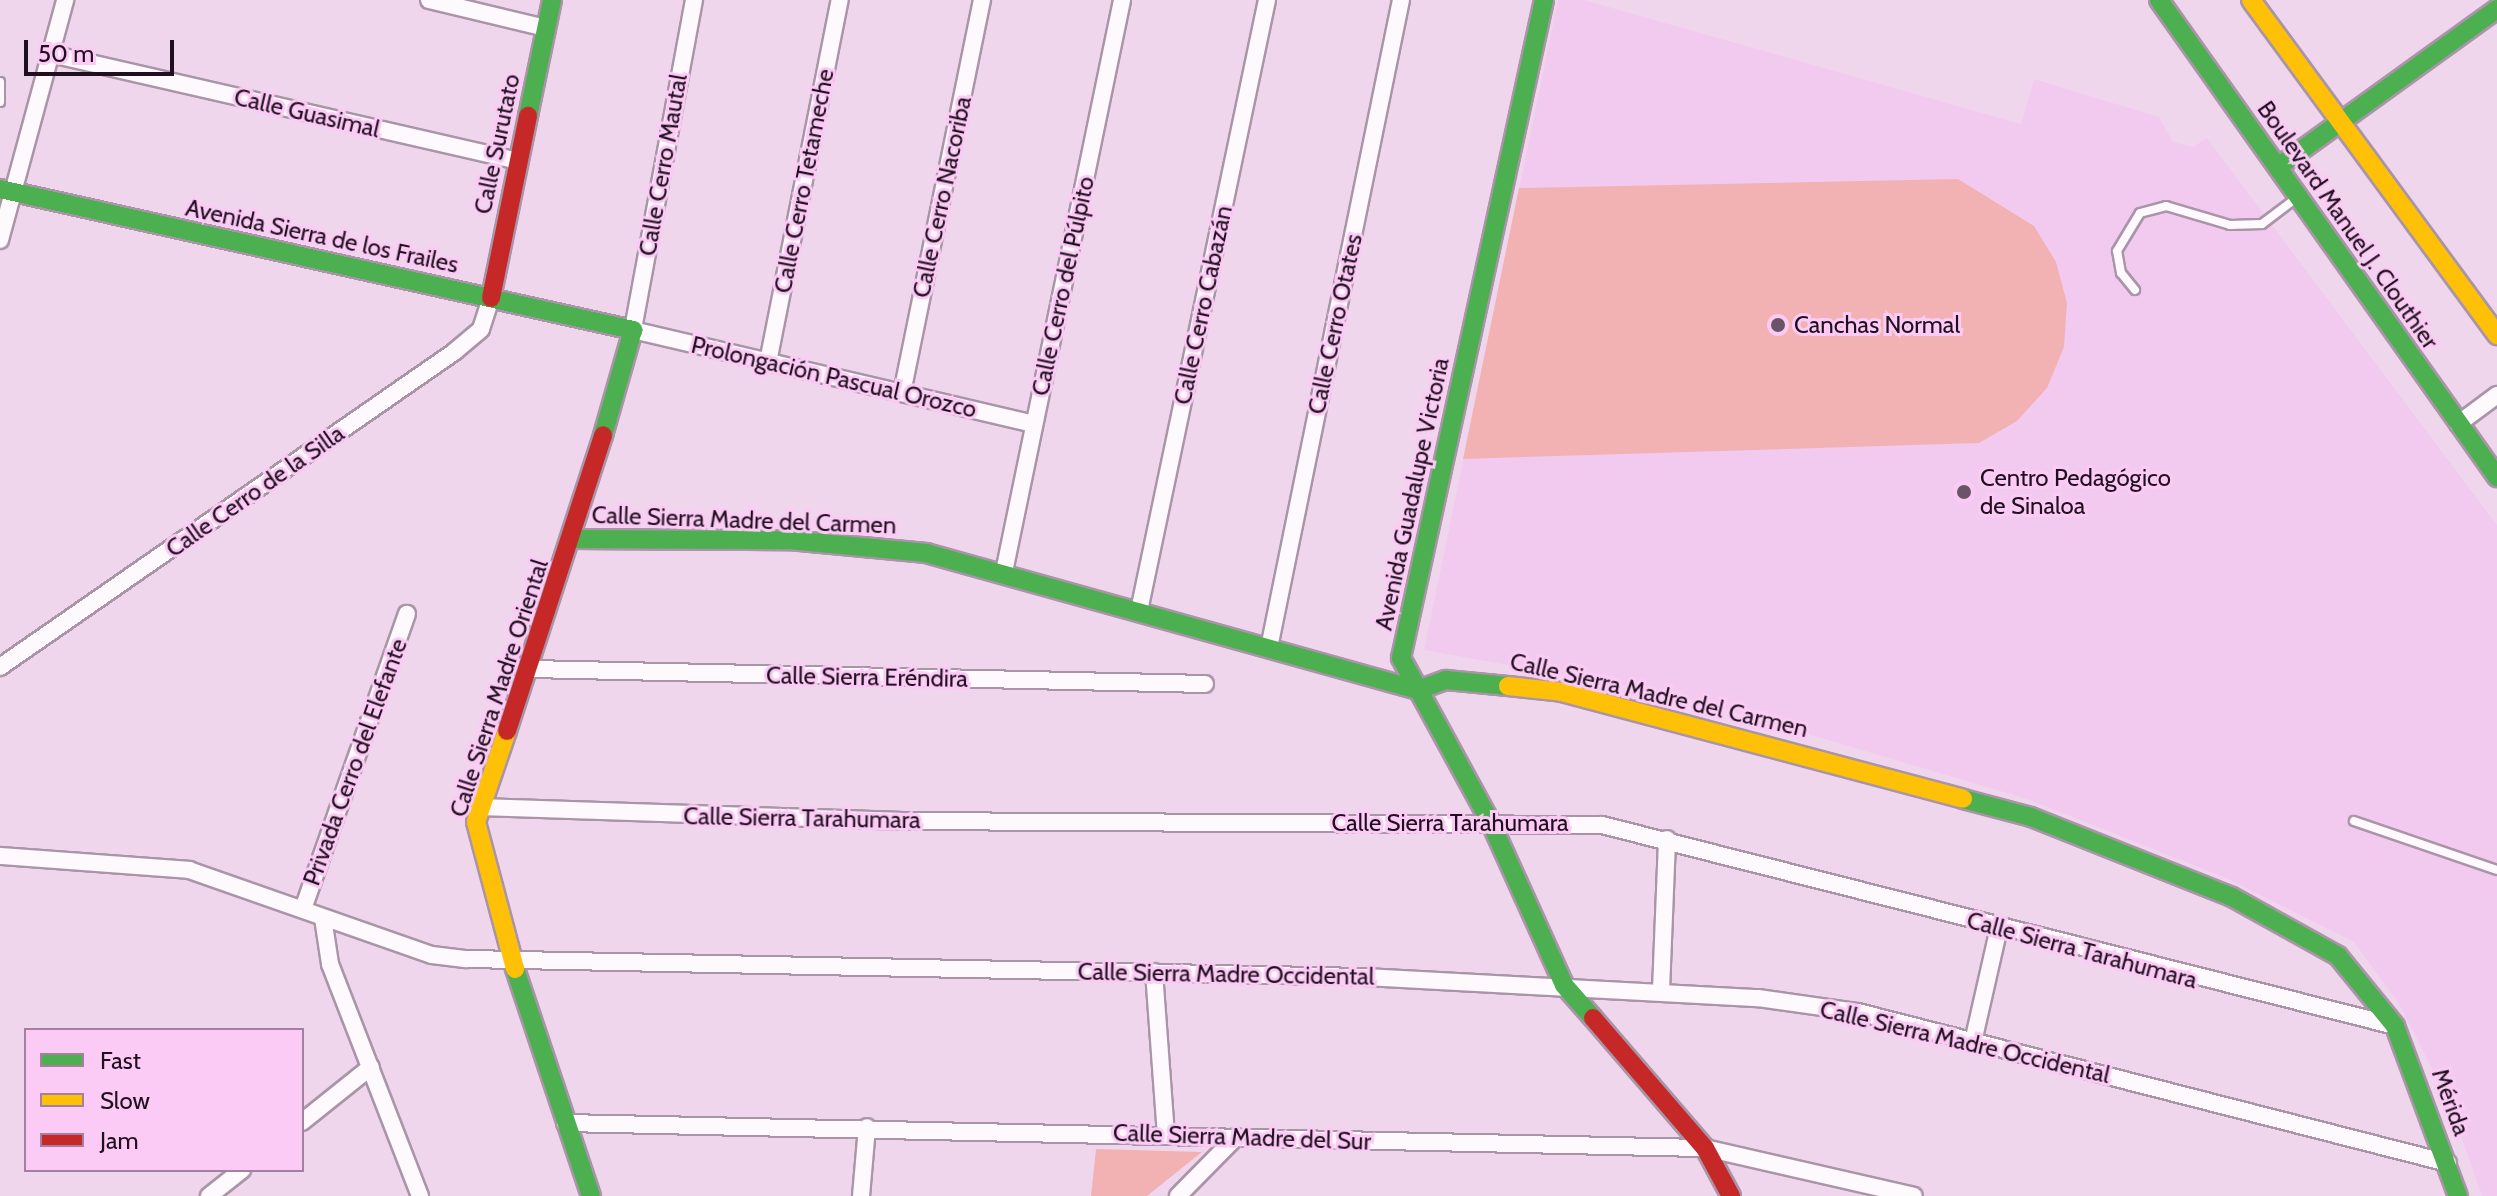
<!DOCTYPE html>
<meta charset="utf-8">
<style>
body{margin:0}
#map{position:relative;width:2497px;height:1196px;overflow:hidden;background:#f0d6ed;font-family:Cabin,sans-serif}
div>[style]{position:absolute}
.built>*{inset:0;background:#f3caef}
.green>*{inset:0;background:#f2b2b4}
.roads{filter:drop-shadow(2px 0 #a995a7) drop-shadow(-2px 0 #a995a7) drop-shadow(0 2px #a995a7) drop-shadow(0 -2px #a995a7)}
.lane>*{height:8px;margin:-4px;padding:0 4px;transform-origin:4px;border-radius:4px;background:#fdf9fc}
.street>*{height:16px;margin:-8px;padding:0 8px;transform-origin:8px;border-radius:8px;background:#fdf9fc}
.fast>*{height:18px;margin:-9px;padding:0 9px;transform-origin:9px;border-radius:9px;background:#4caf50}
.slow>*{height:18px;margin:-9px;padding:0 9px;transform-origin:9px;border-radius:9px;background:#ffc107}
.jam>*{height:18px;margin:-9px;padding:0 9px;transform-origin:9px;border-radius:9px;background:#c62828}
.dots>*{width:22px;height:22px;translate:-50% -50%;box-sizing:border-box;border:4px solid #fbcbf5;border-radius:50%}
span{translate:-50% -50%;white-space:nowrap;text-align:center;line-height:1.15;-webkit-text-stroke:6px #fbcbf5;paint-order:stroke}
.street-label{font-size:24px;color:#20101f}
.poi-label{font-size:24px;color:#20101f}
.left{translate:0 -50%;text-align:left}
.legend{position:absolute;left:24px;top:1028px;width:280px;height:144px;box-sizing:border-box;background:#fbcbf5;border:2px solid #a3809f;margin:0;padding:10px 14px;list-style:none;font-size:24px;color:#20101f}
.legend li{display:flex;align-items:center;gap:16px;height:40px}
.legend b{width:40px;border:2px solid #a3809f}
.scale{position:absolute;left:24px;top:40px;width:150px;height:36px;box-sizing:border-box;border:4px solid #20101f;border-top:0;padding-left:10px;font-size:24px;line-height:28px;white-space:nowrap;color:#20101f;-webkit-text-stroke:6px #fbcbf5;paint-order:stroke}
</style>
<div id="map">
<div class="built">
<i style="clip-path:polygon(1558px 0,1584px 0,2021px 124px,2034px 79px,2159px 117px,2173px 142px,2193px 147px,2207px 138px,2497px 525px,2497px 1196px,2482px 1196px,2449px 1102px,2399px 1004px,2354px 942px,2230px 880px,2027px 799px,1679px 696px,1424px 650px)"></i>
</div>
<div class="green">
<i style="clip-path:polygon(1958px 179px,2034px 226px,2056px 262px,2067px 303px,2064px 347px,2047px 388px,2017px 421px,1979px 443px,1463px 459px,1519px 188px)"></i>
<i style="clip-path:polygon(1096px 1149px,1202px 1152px,1147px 1196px,1091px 1196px)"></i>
</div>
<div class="roads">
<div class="lane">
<i style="left:0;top:82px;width:20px;rotate:90deg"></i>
<i style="left:2135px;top:290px;width:22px;rotate:-129deg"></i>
<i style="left:2121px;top:273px;width:22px;rotate:-100deg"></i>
<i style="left:2117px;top:251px;width:44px;rotate:-58.8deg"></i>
<i style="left:2140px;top:213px;width:27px;rotate:-15deg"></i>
<i style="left:2166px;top:206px;width:67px;rotate:16.5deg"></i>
<i style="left:2230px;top:225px;width:32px;rotate:-2deg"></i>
<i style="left:2262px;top:224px;width:40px;rotate:-37deg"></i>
<i style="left:2354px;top:821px;width:151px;rotate:18.9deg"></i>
</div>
<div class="street">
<i style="left:429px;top:0;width:120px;rotate:13.5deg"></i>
<i style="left:694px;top:0;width:336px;rotate:100.5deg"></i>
<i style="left:633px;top:330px;width:412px;rotate:13.2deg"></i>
<i style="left:51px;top:54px;width:478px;rotate:12.9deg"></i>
<i style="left:0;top:240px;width:249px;rotate:-74.8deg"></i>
<i style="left:768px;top:362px;width:369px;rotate:-78.8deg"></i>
<i style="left:902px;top:393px;width:401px;rotate:-78.5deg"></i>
<i style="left:2458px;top:424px;width:49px;rotate:-36.6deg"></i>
<i style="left:1004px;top:572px;width:584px;rotate:-78.34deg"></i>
<i style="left:1139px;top:611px;width:624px;rotate:-78.17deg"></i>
<i style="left:1269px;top:648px;width:661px;rotate:-78.49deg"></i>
<i style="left:0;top:667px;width:553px;rotate:-34.75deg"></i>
<i style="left:454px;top:352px;width:35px;rotate:-40deg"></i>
<i style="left:481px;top:329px;width:33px;rotate:-72deg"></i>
<i style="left:530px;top:669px;width:675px;rotate:1.27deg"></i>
<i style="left:480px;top:807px;width:423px;rotate:1.9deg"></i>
<i style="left:903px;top:821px;width:699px;rotate:0.33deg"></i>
<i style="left:1602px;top:825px;width:818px;rotate:14.22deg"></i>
<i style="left:0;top:856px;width:190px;rotate:4.2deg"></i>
<i style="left:189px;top:870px;width:257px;rotate:19.3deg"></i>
<i style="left:432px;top:955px;width:35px;rotate:7deg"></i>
<i style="left:467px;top:959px;width:898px;rotate:1.15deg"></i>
<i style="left:1365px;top:977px;width:394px;rotate:3.1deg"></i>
<i style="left:1758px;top:998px;width:101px;rotate:8deg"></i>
<i style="left:1858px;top:1012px;width:609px;rotate:14.36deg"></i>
<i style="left:303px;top:909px;width:313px;rotate:-70.6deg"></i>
<i style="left:323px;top:918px;width:47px;rotate:81.3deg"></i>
<i style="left:330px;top:964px;width:249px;rotate:68.8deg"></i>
<i style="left:1154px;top:972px;width:162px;rotate:85.8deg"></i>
<i style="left:1661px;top:990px;width:151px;rotate:-87.7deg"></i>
<i style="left:1973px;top:1042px;width:117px;rotate:-77.2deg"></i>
<i style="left:302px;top:1122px;width:88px;rotate:-38.6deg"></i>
<i style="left:565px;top:1123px;width:1140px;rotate:1.26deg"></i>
<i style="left:1705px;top:1148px;width:214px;rotate:12.9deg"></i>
<i style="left:209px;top:1196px;width:42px;rotate:-38.2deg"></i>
<i style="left:861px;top:1196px;width:69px;rotate:-85deg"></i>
<i style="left:1178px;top:1196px;width:83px;rotate:-45.5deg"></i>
</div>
<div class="fast">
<i style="left:1544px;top:0;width:673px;rotate:102.26deg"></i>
<i style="left:1401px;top:658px;width:186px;rotate:61.4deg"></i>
<i style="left:1490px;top:821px;width:180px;rotate:65.7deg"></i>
<i style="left:1564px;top:985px;width:44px;rotate:48.7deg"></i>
<i style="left:2159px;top:0;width:585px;rotate:54.68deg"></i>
<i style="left:528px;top:116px;width:118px;rotate:-78.3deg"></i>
<i style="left:2278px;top:167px;width:270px;rotate:-35.8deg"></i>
<i style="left:0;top:189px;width:649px;rotate:12.56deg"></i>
<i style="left:633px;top:330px;width:109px;rotate:105.9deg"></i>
<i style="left:573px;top:539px;width:216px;rotate:0.3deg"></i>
<i style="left:789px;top:540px;width:138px;rotate:5.4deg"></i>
<i style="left:926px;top:553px;width:511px;rotate:15.56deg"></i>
<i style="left:1418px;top:690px;width:30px;rotate:-20deg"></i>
<i style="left:1446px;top:680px;width:62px;rotate:5.5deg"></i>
<i style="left:1963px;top:799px;width:70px;rotate:14.8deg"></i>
<i style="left:2031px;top:817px;width:216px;rotate:21.7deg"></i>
<i style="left:2232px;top:897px;width:121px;rotate:29.1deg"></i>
<i style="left:2338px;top:956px;width:90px;rotate:50.8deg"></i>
<i style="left:2395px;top:1026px;width:181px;rotate:69.7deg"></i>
<i style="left:515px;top:969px;width:239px;rotate:71.5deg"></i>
</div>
<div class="slow">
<i style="left:2251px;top:0;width:416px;rotate:53.7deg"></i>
<i style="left:1508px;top:686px;width:54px;rotate:6.3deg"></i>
<i style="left:1562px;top:692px;width:415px;rotate:14.9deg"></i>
<i style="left:507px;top:731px;width:96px;rotate:108.8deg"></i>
<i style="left:476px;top:822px;width:152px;rotate:75.1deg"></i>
</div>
<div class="jam">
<i style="left:491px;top:298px;width:186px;rotate:-78.5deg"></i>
<i style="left:507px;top:731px;width:311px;rotate:-72deg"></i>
<i style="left:1593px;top:1018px;width:172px;rotate:49.3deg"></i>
<i style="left:1705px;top:1148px;width:55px;rotate:61.6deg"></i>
</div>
</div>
<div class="dots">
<i style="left:1778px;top:325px;background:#695567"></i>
<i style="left:1964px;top:492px;background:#695567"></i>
</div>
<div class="street-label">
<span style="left:307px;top:113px;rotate:13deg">Calle Guasimal</span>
<span style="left:497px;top:144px;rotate:-78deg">Calle Surutato</span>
<span style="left:663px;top:165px;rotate:-80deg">Calle Cerro Mautal</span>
<span style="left:804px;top:181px;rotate:-79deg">Calle Cerro Tetameche</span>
<span style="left:942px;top:197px;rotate:-78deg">Calle Cerro Nacoriba</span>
<span style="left:2348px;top:225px;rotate:55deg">Boulevard Manuel J. Clouthier</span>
<span style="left:322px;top:236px;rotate:12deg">Avenida Sierra de los Frailes</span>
<span style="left:1063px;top:286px;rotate:-78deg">Calle Cerro del Púlpito</span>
<span style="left:1203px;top:305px;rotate:-78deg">Calle Cerro Cabazán</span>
<span style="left:1335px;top:324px;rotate:-78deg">Calle Cerro Otates</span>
<span style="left:834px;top:377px;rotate:13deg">Prolongación Pascual Orozco</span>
<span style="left:255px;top:491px;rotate:-35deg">Calle Cerro de la Silla</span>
<span style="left:1412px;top:494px;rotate:-78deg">Avenida Guadalupe Victoria</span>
<span style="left:744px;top:520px;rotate:2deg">Calle Sierra Madre del Carmen</span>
<span style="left:867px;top:677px;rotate:1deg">Calle Sierra Eréndira</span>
<span style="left:499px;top:688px;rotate:-72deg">Calle Sierra Madre Oriental</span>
<span style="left:1659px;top:695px;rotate:13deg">Calle Sierra Madre del Carmen</span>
<span style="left:355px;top:762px;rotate:-70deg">Privada Cerro del Elefante</span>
<span style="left:802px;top:818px;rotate:1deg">Calle Sierra Tarahumara</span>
<span style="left:1450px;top:823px">Calle Sierra Tarahumara</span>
<span style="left:2082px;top:950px;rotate:15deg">Calle Sierra Tarahumara</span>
<span style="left:1226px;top:974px;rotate:1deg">Calle Sierra Madre Occidental</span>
<span style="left:1965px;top:1042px;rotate:13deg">Calle Sierra Madre Occidental</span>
<span style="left:2451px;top:1102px;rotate:70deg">Mérida</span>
<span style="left:1242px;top:1137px;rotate:2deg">Calle Sierra Madre del Sur</span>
</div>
<div class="poi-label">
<span class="left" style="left:1794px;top:325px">Canchas Normal</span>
<span class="left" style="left:1980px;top:492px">Centro Pedagógico<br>de Sinaloa</span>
</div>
<ul class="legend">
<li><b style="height:10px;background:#4caf50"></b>Fast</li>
<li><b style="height:10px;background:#ffc107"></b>Slow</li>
<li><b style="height:10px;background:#c62828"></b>Jam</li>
</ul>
<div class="scale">50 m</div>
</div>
